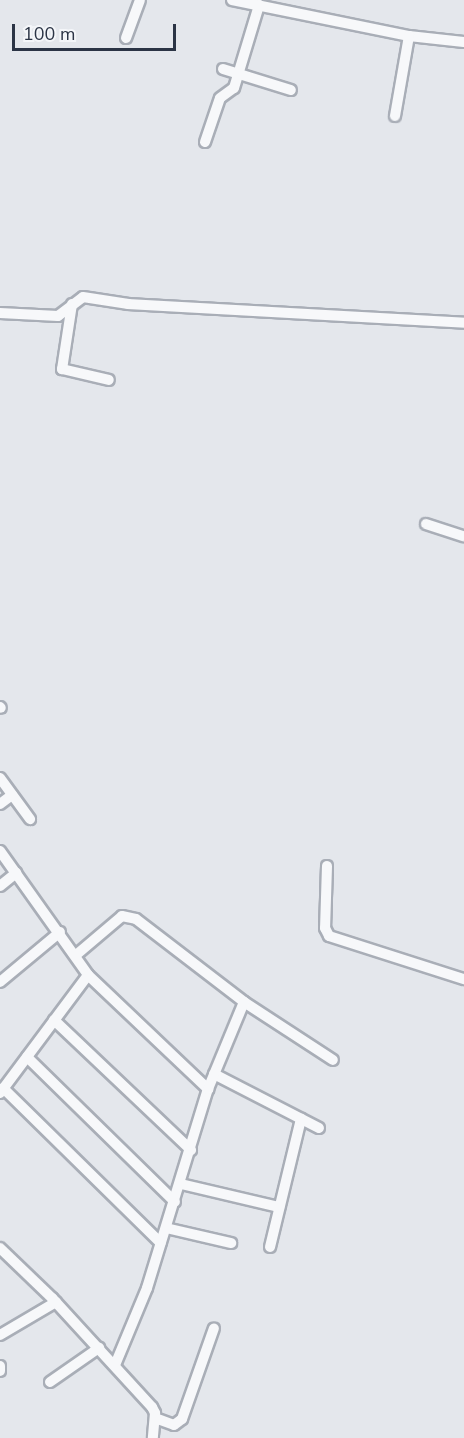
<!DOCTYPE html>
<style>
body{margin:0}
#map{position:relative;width:464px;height:1438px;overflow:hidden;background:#e4e7ec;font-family:"Nunito Sans",sans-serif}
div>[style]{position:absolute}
.roads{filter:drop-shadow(2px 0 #a9aeb7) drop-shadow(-2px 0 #a9aeb7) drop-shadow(0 2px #a9aeb7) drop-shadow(0 -2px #a9aeb7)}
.street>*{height:10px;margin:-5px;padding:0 5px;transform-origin:5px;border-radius:5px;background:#f7f8fa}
span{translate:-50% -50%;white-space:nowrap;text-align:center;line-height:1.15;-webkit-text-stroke:4.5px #f4f6f9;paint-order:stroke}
.scale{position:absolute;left:12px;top:24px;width:164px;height:27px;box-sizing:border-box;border:3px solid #2b3445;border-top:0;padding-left:8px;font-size:18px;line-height:21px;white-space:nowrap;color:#2b3445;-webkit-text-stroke:4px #f4f6f9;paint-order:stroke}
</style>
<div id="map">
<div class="roads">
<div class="street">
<i style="left:232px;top:0;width:181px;rotate:11.5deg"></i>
<i style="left:409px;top:36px;width:55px;rotate:6.2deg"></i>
<i style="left:126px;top:38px;width:40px;rotate:-69.8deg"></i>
<i style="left:223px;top:69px;width:71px;rotate:17.2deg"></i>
<i style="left:395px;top:116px;width:81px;rotate:-80.1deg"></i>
<i style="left:205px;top:142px;width:46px;rotate:-71.2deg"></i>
<i style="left:220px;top:98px;width:17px;rotate:-36deg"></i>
<i style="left:234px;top:88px;width:87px;rotate:-73.2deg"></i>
<i style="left:72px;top:304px;width:66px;rotate:98.7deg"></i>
<i style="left:62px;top:369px;width:48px;rotate:13.2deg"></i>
<i style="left:0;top:313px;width:58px;rotate:3deg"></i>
<i style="left:58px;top:316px;width:31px;rotate:-37deg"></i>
<i style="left:83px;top:297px;width:46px;rotate:8.8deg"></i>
<i style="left:128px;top:304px;width:337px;rotate:3.2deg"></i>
<i style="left:426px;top:524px;width:40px;rotate:18deg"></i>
<i style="left:0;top:707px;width:1px;rotate:45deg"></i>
<i style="left:0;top:778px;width:51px;rotate:53.8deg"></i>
<i style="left:0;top:804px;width:15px;rotate:-37deg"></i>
<i style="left:0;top:851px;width:152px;rotate:54.6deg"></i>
<i style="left:88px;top:975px;width:166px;rotate:43.5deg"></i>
<i style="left:327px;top:866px;width:62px;rotate:91.8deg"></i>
<i style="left:325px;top:928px;width:9px;rotate:63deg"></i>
<i style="left:329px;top:936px;width:142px;rotate:17.7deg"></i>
<i style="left:0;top:886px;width:21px;rotate:-39deg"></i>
<i style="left:76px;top:955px;width:60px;rotate:-40.3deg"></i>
<i style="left:122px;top:916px;width:14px;rotate:12deg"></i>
<i style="left:136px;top:919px;width:136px;rotate:37.5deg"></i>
<i style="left:244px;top:1002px;width:106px;rotate:33.1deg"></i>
<i style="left:0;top:982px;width:78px;rotate:-39.8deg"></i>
<i style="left:54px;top:1020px;width:189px;rotate:43.5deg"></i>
<i style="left:27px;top:1057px;width:207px;rotate:44.4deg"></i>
<i style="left:214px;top:1074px;width:118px;rotate:27.2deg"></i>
<i style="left:3px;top:1088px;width:221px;rotate:44.5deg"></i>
<i style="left:0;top:1093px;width:147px;rotate:-53.3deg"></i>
<i style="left:181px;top:1184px;width:101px;rotate:13.2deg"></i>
<i style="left:166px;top:1228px;width:67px;rotate:13deg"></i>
<i style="left:270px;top:1247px;width:132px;rotate:-76.4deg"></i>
<i style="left:0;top:1248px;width:72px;rotate:43.9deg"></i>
<i style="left:52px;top:1298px;width:148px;rotate:47.5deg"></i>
<i style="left:152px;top:1407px;width:7px;rotate:63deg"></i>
<i style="left:155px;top:1413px;width:25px;rotate:95deg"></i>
<i style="left:0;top:1335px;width:65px;rotate:-30.5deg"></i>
<i style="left:115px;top:1365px;width:83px;rotate:-67.4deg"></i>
<i style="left:147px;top:1288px;width:208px;rotate:-73deg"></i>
<i style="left:208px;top:1089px;width:94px;rotate:-67.5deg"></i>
<i style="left:0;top:1366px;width:5px;rotate:90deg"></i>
<i style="left:50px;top:1382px;width:60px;rotate:-34.8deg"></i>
<i style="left:155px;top:1418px;width:20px;rotate:20deg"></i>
<i style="left:174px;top:1425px;width:10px;rotate:-37deg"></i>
<i style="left:182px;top:1419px;width:96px;rotate:-70.6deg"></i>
</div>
</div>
<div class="scale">100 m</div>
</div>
